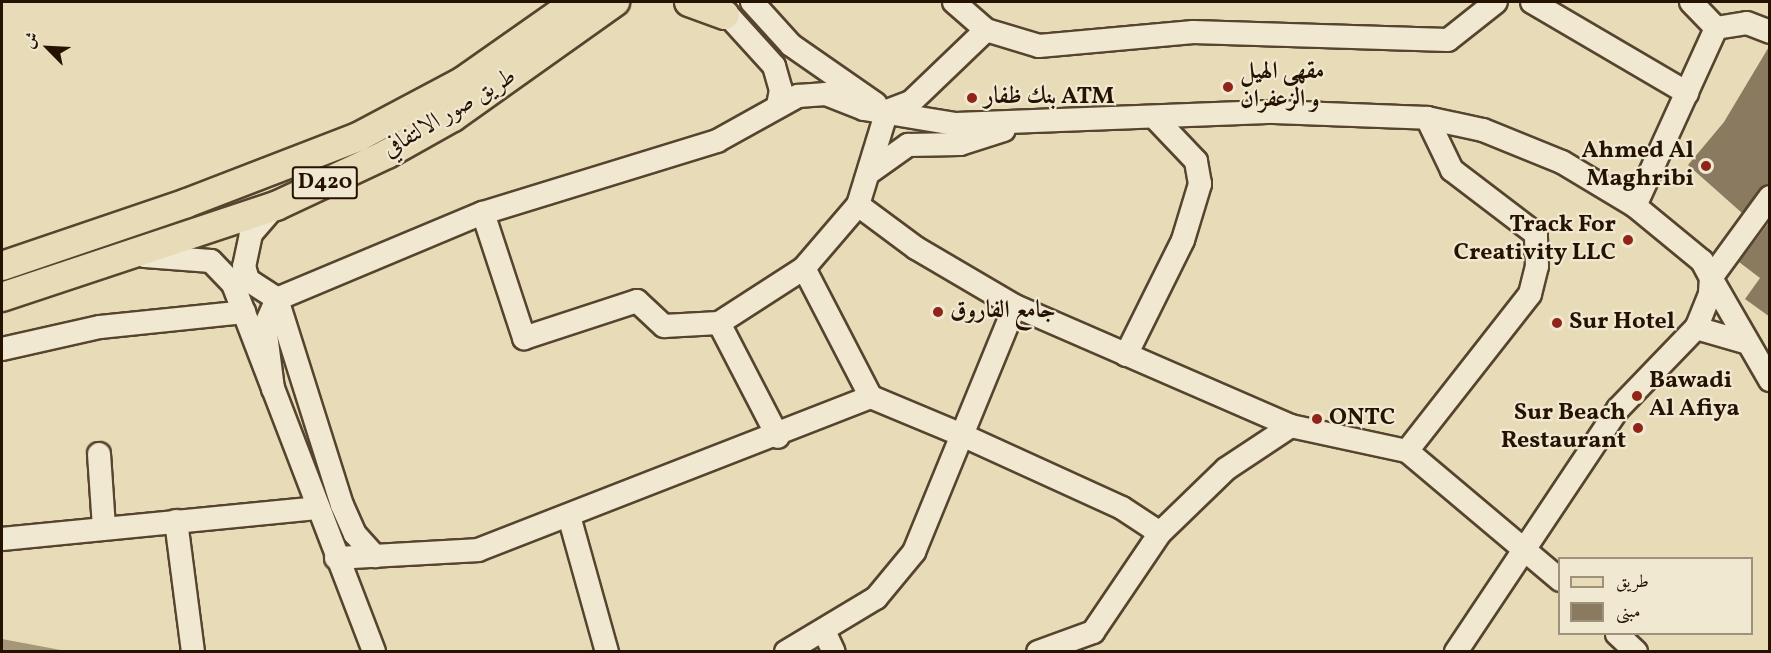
<!DOCTYPE html>
<meta charset="utf-8">
<style>
body{margin:0}
#map{position:relative;width:1771px;height:653px;overflow:hidden;background:#e8dcb8;font-family:Vollkorn,Amiri,serif}
div>[style]{position:absolute}
.water>*{inset:0;background:#a69779}
.building>*{inset:0;background:#8a7b60}
.roads{filter:drop-shadow(2px 0 #56442e) drop-shadow(-2px 0 #56442e) drop-shadow(0 2px #56442e) drop-shadow(0 -2px #56442e)}
.minor>*{height:22px;margin:-11px;padding:0 11px;transform-origin:11px;border-radius:11px;background:#f0e8d1}
.major>*{height:28px;margin:-14px;padding:0 14px;transform-origin:14px;border-radius:14px;background:#e8dcb8}
.dots>*{width:16px;height:16px;translate:-50% -50%;box-sizing:border-box;border:3px solid #f0e8d1;border-radius:50%}
span{translate:-50% -50%;white-space:nowrap;text-align:center;line-height:1.15;-webkit-text-stroke:4.5px #f0e8d1;paint-order:stroke}
.shield-label span{padding:2px 4px;background:#f0e8d1;border:2px solid;border-radius:4px;-webkit-text-stroke-width:0}
.shield-label{font-size:22px;color:#251200;font-weight:700}
.poi-label{font-size:24px;color:#251200;font-weight:700}
.left{translate:0 -50%;text-align:left}
.right{translate:-100% -50%;text-align:right}
.street-label{font-size:24px;color:#251200}
.frame{position:absolute;inset:0;border:3px solid #251200;pointer-events:none}
.legend{position:absolute;left:1558px;top:557px;width:195px;height:78px;box-sizing:border-box;background:#f0e8d1;border:2px solid #9f927d;margin:0;padding:8px 10px;list-style:none;font-size:18px;color:#251200}
.legend li{display:flex;align-items:center;gap:12px;height:30px}
.legend b{width:30px;border:2px solid #9f927d}
.north{position:absolute;left:18px;top:18px;width:60px;height:60px;-webkit-text-stroke:4px #f0e8d1;paint-order:stroke;rotate:294deg;font-size:16px;font-weight:700;line-height:24px;text-align:center;color:#251200}
.north::after{content:'';display:block;margin:auto;width:21px;height:27px;background:#251200;clip-path:polygon(50% 0,100% 100%,50% 72%,0 100%)}
</style>
<div id="map">
<div class="water">
<i style="clip-path:polygon(2px 639px,66px 651px,2px 651px)"></i>
</div>
<div class="building">
<i style="clip-path:polygon(1770px 45px,1770px 184px,1742px 213px,1688px 165px,1724px 122px)"></i>
<i style="clip-path:polygon(1770px 221px,1770px 317px,1745px 299px,1760px 278px,1739px 262px)"></i>
</div>
<div class="roads">
<div class="minor">
<i style="left:716px;top:2px;width:86px;rotate:47.8deg"></i>
<i style="left:774px;top:66px;width:25px;rotate:74deg"></i>
<i style="left:781px;top:90px;width:16px;rotate:101deg"></i>
<i style="left:752px;top:2px;width:58px;rotate:47.8deg"></i>
<i style="left:791px;top:45px;width:103px;rotate:34.8deg"></i>
<i style="left:954px;top:2px;width:43px;rotate:41.2deg"></i>
<i style="left:986px;top:30px;width:55px;rotate:16.8deg"></i>
<i style="left:1039px;top:46px;width:155px;rotate:-5.2deg"></i>
<i style="left:1193px;top:32px;width:255px;rotate:1.8deg"></i>
<i style="left:1448px;top:40px;width:61px;rotate:-38.4deg"></i>
<i style="left:1532px;top:2px;width:180px;rotate:30.4deg"></i>
<i style="left:1691px;top:2px;width:36px;rotate:46deg"></i>
<i style="left:887px;top:111px;width:26px;rotate:-21deg"></i>
<i style="left:911px;top:102px;width:104px;rotate:-43.8deg"></i>
<i style="left:870px;top:172px;width:47px;rotate:-35.4deg"></i>
<i style="left:908px;top:145px;width:52px;rotate:-1.1deg"></i>
<i style="left:960px;top:144px;width:46px;rotate:-17.7deg"></i>
<i style="left:1770px;top:197px;width:100px;rotate:126.1deg"></i>
<i style="left:1711px;top:278px;width:118px;rotate:60deg"></i>
<i style="left:858px;top:205px;width:72px;rotate:36.6deg"></i>
<i style="left:916px;top:248px;width:115px;rotate:30.4deg"></i>
<i style="left:1015px;top:306px;width:301px;rotate:23.5deg"></i>
<i style="left:1291px;top:426px;width:119px;rotate:12.2deg"></i>
<i style="left:1407px;top:451px;width:200px;rotate:40.1deg"></i>
<i style="left:275px;top:206px;width:37px;rotate:131deg"></i>
<i style="left:251px;top:234px;width:33px;rotate:102deg"></i>
<i style="left:244px;top:266px;width:15px;rotate:74deg"></i>
<i style="left:248px;top:280px;width:35px;rotate:33deg"></i>
<i style="left:277px;top:299px;width:216px;rotate:72.5deg"></i>
<i style="left:342px;top:505px;width:32px;rotate:66deg"></i>
<i style="left:355px;top:534px;width:30px;rotate:48deg"></i>
<i style="left:1635px;top:206px;width:196px;rotate:-65.5deg"></i>
<i style="left:1716px;top:28px;width:31px;rotate:-9deg"></i>
<i style="left:1747px;top:23px;width:25px;rotate:21deg"></i>
<i style="left:483px;top:213px;width:132px;rotate:71.8deg"></i>
<i style="left:524px;top:338px;width:119px;rotate:-18.1deg"></i>
<i style="left:637px;top:301px;width:37px;rotate:43deg"></i>
<i style="left:664px;top:326px;width:55px;rotate:-3.1deg"></i>
<i style="left:719px;top:323px;width:101px;rotate:-32.9deg"></i>
<i style="left:804px;top:268px;width:83px;rotate:-49.4deg"></i>
<i style="left:858px;top:205px;width:98px;rotate:-72.9deg"></i>
<i style="left:145px;top:256px;width:66px;rotate:4.3deg"></i>
<i style="left:211px;top:261px;width:32px;rotate:46deg"></i>
<i style="left:233px;top:284px;width:394px;rotate:69deg"></i>
<i style="left:804px;top:268px;width:145px;rotate:62.6deg"></i>
<i style="left:719px;top:323px;width:128px;rotate:62.6deg"></i>
<i style="left:1696px;top:328px;width:54px;rotate:16.1deg"></i>
<i style="left:2px;top:349px;width:100px;rotate:-12.7deg"></i>
<i style="left:100px;top:327px;width:145px;rotate:-5.9deg"></i>
<i style="left:1126px;top:355px;width:128px;rotate:-63.6deg"></i>
<i style="left:1183px;top:240px;width:59px;rotate:-73.1deg"></i>
<i style="left:1200px;top:184px;width:23px;rotate:-100deg"></i>
<i style="left:1196px;top:161px;width:59px;rotate:-133.6deg"></i>
<i style="left:273px;top:389px;width:64px;rotate:-97.2deg"></i>
<i style="left:265px;top:326px;width:30px;rotate:-66deg"></i>
<i style="left:277px;top:299px;width:223px;rotate:-22.7deg"></i>
<i style="left:483px;top:213px;width:245px;rotate:-17.1deg"></i>
<i style="left:717px;top:141px;width:93px;rotate:-29.1deg"></i>
<i style="left:798px;top:96px;width:28px;rotate:-4deg"></i>
<i style="left:826px;top:94px;width:41px;rotate:21.5deg"></i>
<i style="left:864px;top:109px;width:93px;rotate:9.3deg"></i>
<i style="left:956px;top:124px;width:318px;rotate:-2.2deg"></i>
<i style="left:1274px;top:112px;width:153px;rotate:2.2deg"></i>
<i style="left:1427px;top:118px;width:57px;rotate:12.1deg"></i>
<i style="left:1483px;top:130px;width:85px;rotate:22.1deg"></i>
<i style="left:1562px;top:162px;width:85px;rotate:31.1deg"></i>
<i style="left:1635px;top:206px;width:87px;rotate:39.4deg"></i>
<i style="left:1702px;top:261px;width:19px;rotate:62deg"></i>
<i style="left:1711px;top:278px;width:16px;rotate:94deg"></i>
<i style="left:1710px;top:294px;width:37px;rotate:112deg"></i>
<i style="left:1696px;top:328px;width:112px;rotate:133.9deg"></i>
<i style="left:1618px;top:409px;width:292px;rotate:123.7deg"></i>
<i style="left:1407px;top:451px;width:199px;rotate:-51.9deg"></i>
<i style="left:1530px;top:294px;width:29px;rotate:-76deg"></i>
<i style="left:1537px;top:266px;width:32px;rotate:-92deg"></i>
<i style="left:1536px;top:234px;width:106px;rotate:-142.7deg"></i>
<i style="left:1452px;top:170px;width:58px;rotate:-115.7deg"></i>
<i style="left:99px;top:454px;width:73px;rotate:86.1deg"></i>
<i style="left:569px;top:516px;width:141px;rotate:74.4deg"></i>
<i style="left:176px;top:521px;width:132px;rotate:82.6deg"></i>
<i style="left:2px;top:539px;width:318px;rotate:-5.6deg"></i>
<i style="left:336px;top:558px;width:142px;rotate:-3.2deg"></i>
<i style="left:478px;top:550px;width:422px;rotate:-21.3deg"></i>
<i style="left:871px;top:397px;width:99px;rotate:22.7deg"></i>
<i style="left:962px;top:435px;width:139px;rotate:-67.7deg"></i>
<i style="left:824px;top:631px;width:23px;rotate:65deg"></i>
<i style="left:1617px;top:634px;width:26px;rotate:43deg"></i>
<i style="left:786px;top:652px;width:105px;rotate:-31deg"></i>
<i style="left:876px;top:598px;width:60px;rotate:-50.4deg"></i>
<i style="left:914px;top:552px;width:126px;rotate:-67.7deg"></i>
<i style="left:962px;top:435px;width:176px;rotate:24.5deg"></i>
<i style="left:1122px;top:508px;width:45px;rotate:33.3deg"></i>
<i style="left:1038px;top:652px;width:59px;rotate:-20deg"></i>
<i style="left:1093px;top:632px;width:120px;rotate:-55.9deg"></i>
<i style="left:1160px;top:533px;width:92px;rotate:-44.1deg"></i>
<i style="left:1226px;top:469px;width:78px;rotate:-33.5deg"></i>
</div>
<div class="major">
<i style="left:689px;top:2px;width:38px;rotate:20deg"></i>
<i style="left:2px;top:266px;width:195px;rotate:-18.8deg"></i>
<i style="left:187px;top:203px;width:183px;rotate:-21.1deg"></i>
<i style="left:358px;top:137px;width:118px;rotate:-27.9deg"></i>
<i style="left:462px;top:82px;width:139px;rotate:-35.1deg"></i>
<i style="left:2px;top:297px;width:289px;rotate:-18.4deg"></i>
<i style="left:276px;top:206px;width:123px;rotate:-25.1deg"></i>
<i style="left:387px;top:154px;width:76px;rotate:-29.3deg"></i>
<i style="left:453px;top:117px;width:199px;rotate:-35.4deg"></i>
</div>
</div>
<div class="dots">
<i style="left:1228px;top:87px;background:#8f2418"></i>
<i style="left:972px;top:98px;background:#8f2418"></i>
<i style="left:1706px;top:166px;background:#8f2418"></i>
<i style="left:1628px;top:240px;background:#8f2418"></i>
<i style="left:938px;top:312px;background:#8f2418"></i>
<i style="left:1557px;top:323px;background:#8f2418"></i>
<i style="left:1637px;top:396px;background:#8f2418"></i>
<i style="left:1317px;top:419px;background:#8f2418"></i>
<i style="left:1638px;top:428px;background:#8f2418"></i>
</div>
<div class="shield-label">
<span style="left:325px;top:183px">D420</span>
</div>
<div class="poi-label">
<span class="left" style="left:1240px;top:87px">مقهى الهيل<br>و الزعفران</span>
<span class="left" style="left:984px;top:98px">بنك ظفار ATM</span>
<span class="right" style="left:1694px;top:166px">Ahmed Al<br>Maghribi</span>
<span class="right" style="left:1616px;top:240px">Track For<br>Creativity LLC</span>
<span class="left" style="left:950px;top:312px">جامع الفاروق</span>
<span class="left" style="left:1569px;top:323px">Sur Hotel</span>
<span class="left" style="left:1649px;top:396px">Bawadi<br>Al Afiya</span>
<span class="right" style="left:1626px;top:428px">Sur Beach<br>Restaurant</span>
<span class="left" style="left:1329px;top:419px">ONTC</span>
</div>
<div class="street-label">
<span style="left:450px;top:114px;rotate:-31deg">طريق صور الالتفافي</span>
</div>
<div class="frame"></div>
<ul class="legend">
<li><b style="height:8px;background:#e8dcb8"></b>طريق</li>
<li><b style="height:16px;background:#8a7b60"></b>مبنى</li>
</ul>
<div class="north">ش</div>
</div>
